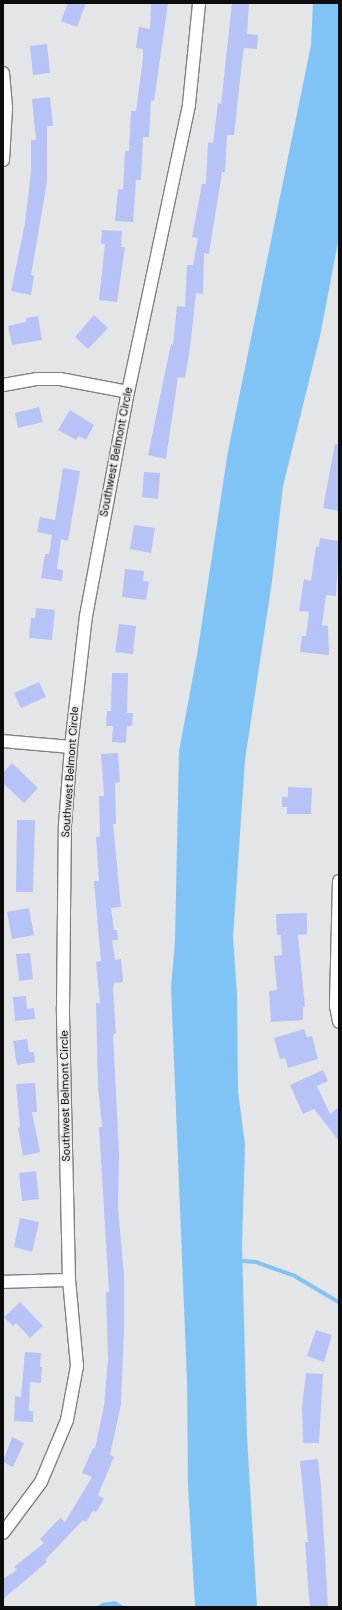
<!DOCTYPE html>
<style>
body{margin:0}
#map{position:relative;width:342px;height:1610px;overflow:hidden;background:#e4e5e7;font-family:"DM Sans",sans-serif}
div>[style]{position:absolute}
.water>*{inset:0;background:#80c4f6}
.stream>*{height:3.5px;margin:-1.75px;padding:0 1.75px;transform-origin:1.75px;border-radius:1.75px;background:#80c4f6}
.building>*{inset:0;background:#b7c3f7}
.roads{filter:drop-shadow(1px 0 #808183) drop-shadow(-1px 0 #808183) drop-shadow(0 1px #808183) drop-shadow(0 -1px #808183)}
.minor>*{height:12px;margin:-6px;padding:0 6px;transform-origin:6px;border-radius:6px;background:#fff}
span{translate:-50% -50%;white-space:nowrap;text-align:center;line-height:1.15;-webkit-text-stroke:3px #e4e5e7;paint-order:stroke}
.street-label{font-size:11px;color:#0d0d0e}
.frame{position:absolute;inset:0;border:4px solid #0d0d0e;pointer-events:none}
</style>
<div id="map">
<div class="water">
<i style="clip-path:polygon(313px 3px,339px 3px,339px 237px,320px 336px,283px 486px,272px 581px,245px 760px,233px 937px,237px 994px,238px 1091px,245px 1145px,242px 1245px,247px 1436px,257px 1607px,195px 1607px,188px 1486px,187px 1381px,171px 987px,175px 942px,179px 751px,197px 655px,228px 451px,311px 45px)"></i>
<i style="clip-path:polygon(115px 1601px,125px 1607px,96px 1607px,102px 1603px)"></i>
</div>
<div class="stream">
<i style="left:243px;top:1261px;width:13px;rotate:4deg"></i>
<i style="left:256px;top:1262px;width:41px;rotate:19.7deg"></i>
<i style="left:295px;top:1276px;width:51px;rotate:30.6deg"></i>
</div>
<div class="building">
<i style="clip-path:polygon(68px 3px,86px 3px,77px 27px,61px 21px)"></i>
<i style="clip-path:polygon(151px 3px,168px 3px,154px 101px,151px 100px,149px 137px,143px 137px,141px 180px,136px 180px,133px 222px,115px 221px,118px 189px,123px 190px,125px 151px,129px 151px,131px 111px,136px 111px,143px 58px,143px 49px,136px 48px,139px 27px,150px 29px)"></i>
<i style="clip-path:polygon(232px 3px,249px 3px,247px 34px,258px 35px,257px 49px,244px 48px,243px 53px,234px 135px,227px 135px,225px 172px,222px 172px,209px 254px,204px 253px,203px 294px,196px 293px,190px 348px,185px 378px,178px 377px,166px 459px,148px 455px,171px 344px,173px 345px,177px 306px,185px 307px,187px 265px,193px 265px,198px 238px,192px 237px,202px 184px,206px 184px,208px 142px,213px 143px,218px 103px,221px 104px)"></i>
<i style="clip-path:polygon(47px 44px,50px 73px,33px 75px,30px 46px)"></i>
<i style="clip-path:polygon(50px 97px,53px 126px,47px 126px,47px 182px,31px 275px,34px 276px,31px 295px,11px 291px,25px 223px,31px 172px,31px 140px,36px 140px,32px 99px)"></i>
<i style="clip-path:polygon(102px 230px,122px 231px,121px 247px,125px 247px,117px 302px,99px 300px,105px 244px,101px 244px)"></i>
<i style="clip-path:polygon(94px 315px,108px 328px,88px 349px,75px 337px)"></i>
<i style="clip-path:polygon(38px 316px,42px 340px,12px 345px,8px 326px,26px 322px,26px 318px)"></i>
<i style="clip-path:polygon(39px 407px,43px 422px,18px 428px,15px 413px)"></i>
<i style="clip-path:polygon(70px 410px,94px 425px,86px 440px,79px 436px,76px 440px,58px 430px)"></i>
<i style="clip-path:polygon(335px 444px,339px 444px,339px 511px,323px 508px)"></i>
<i style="clip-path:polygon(63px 468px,80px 471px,68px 541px,61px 539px,57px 569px,63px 570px,62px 581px,41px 578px,45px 554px,49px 554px,52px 535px,37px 532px,40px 517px,55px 520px)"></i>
<i style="clip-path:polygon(144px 472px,160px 473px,158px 499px,142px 497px)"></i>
<i style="clip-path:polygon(134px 525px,155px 528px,151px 553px,130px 549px)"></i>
<i style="clip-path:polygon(320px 538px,339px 541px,336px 596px,326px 595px,322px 625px,328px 626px,329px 655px,300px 652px,302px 636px,306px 636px,309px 612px,299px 611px,304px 579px,311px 581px,316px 547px,319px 547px)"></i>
<i style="clip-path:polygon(125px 569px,144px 571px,143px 581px,149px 582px,146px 600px,122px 597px)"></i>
<i style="clip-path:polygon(36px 608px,55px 610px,52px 640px,29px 638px,31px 618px,35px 618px)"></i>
<i style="clip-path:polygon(119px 624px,136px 626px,133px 654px,115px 652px)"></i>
<i style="clip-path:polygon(112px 673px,128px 673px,127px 713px,133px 713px,132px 726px,127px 726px,126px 743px,112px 742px,113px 726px,106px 726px,107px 711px,111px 711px)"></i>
<i style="clip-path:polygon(39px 682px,46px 697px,21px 708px,14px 693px)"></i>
<i style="clip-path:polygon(118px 753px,120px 782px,115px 783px,116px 824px,113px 824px,121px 907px,111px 908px,114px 930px,117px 930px,118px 940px,112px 940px,115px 960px,121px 959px,123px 982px,114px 983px,113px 989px,116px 1034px,113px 1034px,119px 1153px,118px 1207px,124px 1276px,124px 1330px,121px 1404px,110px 1455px,114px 1457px,98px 1495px,104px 1499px,96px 1512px,93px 1511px,86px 1522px,83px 1520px,45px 1560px,47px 1562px,3px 1599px,3px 1579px,17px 1570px,14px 1567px,44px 1543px,40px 1539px,60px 1518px,65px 1522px,92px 1477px,82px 1473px,93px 1448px,95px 1449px,104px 1406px,108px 1360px,106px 1292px,109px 1292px,99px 1127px,102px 1127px,98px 1087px,96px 1003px,100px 1003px,96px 962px,101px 961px,94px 881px,99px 881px,96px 837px,100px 837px,99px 796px,104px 796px,101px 754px)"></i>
<i style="clip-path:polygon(12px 763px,38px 788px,24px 803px,3px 783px,3px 773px)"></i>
<i style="clip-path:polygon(288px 787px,312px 788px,311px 814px,287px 814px,287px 807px,282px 807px,282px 797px,288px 797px)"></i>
<i style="clip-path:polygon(17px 820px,35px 820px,33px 892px,16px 892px)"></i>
<i style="clip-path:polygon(29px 908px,34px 935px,12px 939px,7px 912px)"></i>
<i style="clip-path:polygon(307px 913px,307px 934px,298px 935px,305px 1007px,303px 1007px,303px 1020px,271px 1022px,269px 991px,277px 990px,274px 956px,282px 955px,281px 935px,277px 935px,276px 914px)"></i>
<i style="clip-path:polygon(30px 953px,33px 979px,19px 981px,16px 954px)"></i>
<i style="clip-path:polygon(26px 996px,27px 1009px,34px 1008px,35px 1019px,15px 1021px,13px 997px)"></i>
<i style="clip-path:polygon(304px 1029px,307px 1037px,312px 1036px,318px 1059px,288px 1068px,285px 1058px,280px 1059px,274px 1038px)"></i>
<i style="clip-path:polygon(27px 1039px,29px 1052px,34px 1052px,35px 1062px,17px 1065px,13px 1041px)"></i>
<i style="clip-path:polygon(323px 1070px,328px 1081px,317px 1086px,330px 1114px,339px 1107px,339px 1141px,314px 1109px,303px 1114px,290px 1085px)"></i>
<i style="clip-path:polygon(35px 1083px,37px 1112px,32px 1112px,40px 1152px,23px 1156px,18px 1128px,20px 1127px,16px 1084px)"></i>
<i style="clip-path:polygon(36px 1171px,39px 1199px,22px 1201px,19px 1173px)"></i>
<i style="clip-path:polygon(20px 1218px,39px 1222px,32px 1252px,14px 1247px)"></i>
<i style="clip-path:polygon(20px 1302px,43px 1326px,30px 1338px,16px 1323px,13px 1326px,4px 1317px)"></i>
<i style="clip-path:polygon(316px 1330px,332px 1335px,324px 1362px,307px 1356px)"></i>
<i style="clip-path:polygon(25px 1352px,41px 1353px,40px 1367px,42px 1367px,41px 1383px,30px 1382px,29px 1411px,33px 1411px,33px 1422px,14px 1421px,15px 1396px,21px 1397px)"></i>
<i style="clip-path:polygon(306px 1373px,323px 1374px,319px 1443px,303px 1443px,302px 1407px)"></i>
<i style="clip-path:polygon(12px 1437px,24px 1443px,13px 1467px,3px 1462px)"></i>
<i style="clip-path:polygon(318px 1459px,321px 1487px,328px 1607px,310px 1607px,308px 1585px,305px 1542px,308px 1542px,300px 1461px)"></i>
</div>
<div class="roads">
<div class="minor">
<i style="left:3px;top:73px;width:35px;rotate:85deg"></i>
<i style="left:6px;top:108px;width:52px;rotate:93.3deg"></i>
<i style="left:3px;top:385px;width:35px;rotate:-10deg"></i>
<i style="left:37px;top:379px;width:23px"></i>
<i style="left:60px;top:379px;width:69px;rotate:10.8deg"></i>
<i style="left:3px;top:741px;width:68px;rotate:5deg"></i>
<i style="left:339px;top:881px;width:125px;rotate:91.4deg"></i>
<i style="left:336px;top:1006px;width:16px;rotate:79deg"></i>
<i style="left:3px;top:1282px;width:66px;rotate:-1.7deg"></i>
<i style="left:3px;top:1533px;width:64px;rotate:-53.3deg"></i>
<i style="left:41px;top:1482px;width:67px;rotate:-67.2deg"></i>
<i style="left:67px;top:1420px;width:55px;rotate:-79.5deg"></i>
<i style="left:77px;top:1366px;width:86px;rotate:-95.3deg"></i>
<i style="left:69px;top:1280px;width:273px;rotate:-91.3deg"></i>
<i style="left:63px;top:1007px;width:182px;rotate:-89.4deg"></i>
<i style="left:65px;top:825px;width:78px;rotate:-85.6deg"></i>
<i style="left:71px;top:747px;width:132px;rotate:-83.5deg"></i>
<i style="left:86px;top:616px;width:228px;rotate:-79.4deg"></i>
<i style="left:128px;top:392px;width:294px;rotate:-78deg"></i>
<i style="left:189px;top:104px;width:101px;rotate:-84.3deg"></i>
</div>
</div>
<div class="street-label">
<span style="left:116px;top:452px;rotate:-79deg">Southwest Belmont Circle</span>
<span style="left:70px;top:772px;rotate:-86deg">Southwest Belmont Circle</span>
<span style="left:65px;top:1096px;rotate:-91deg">Southwest Belmont Circle</span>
</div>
<div class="frame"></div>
</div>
